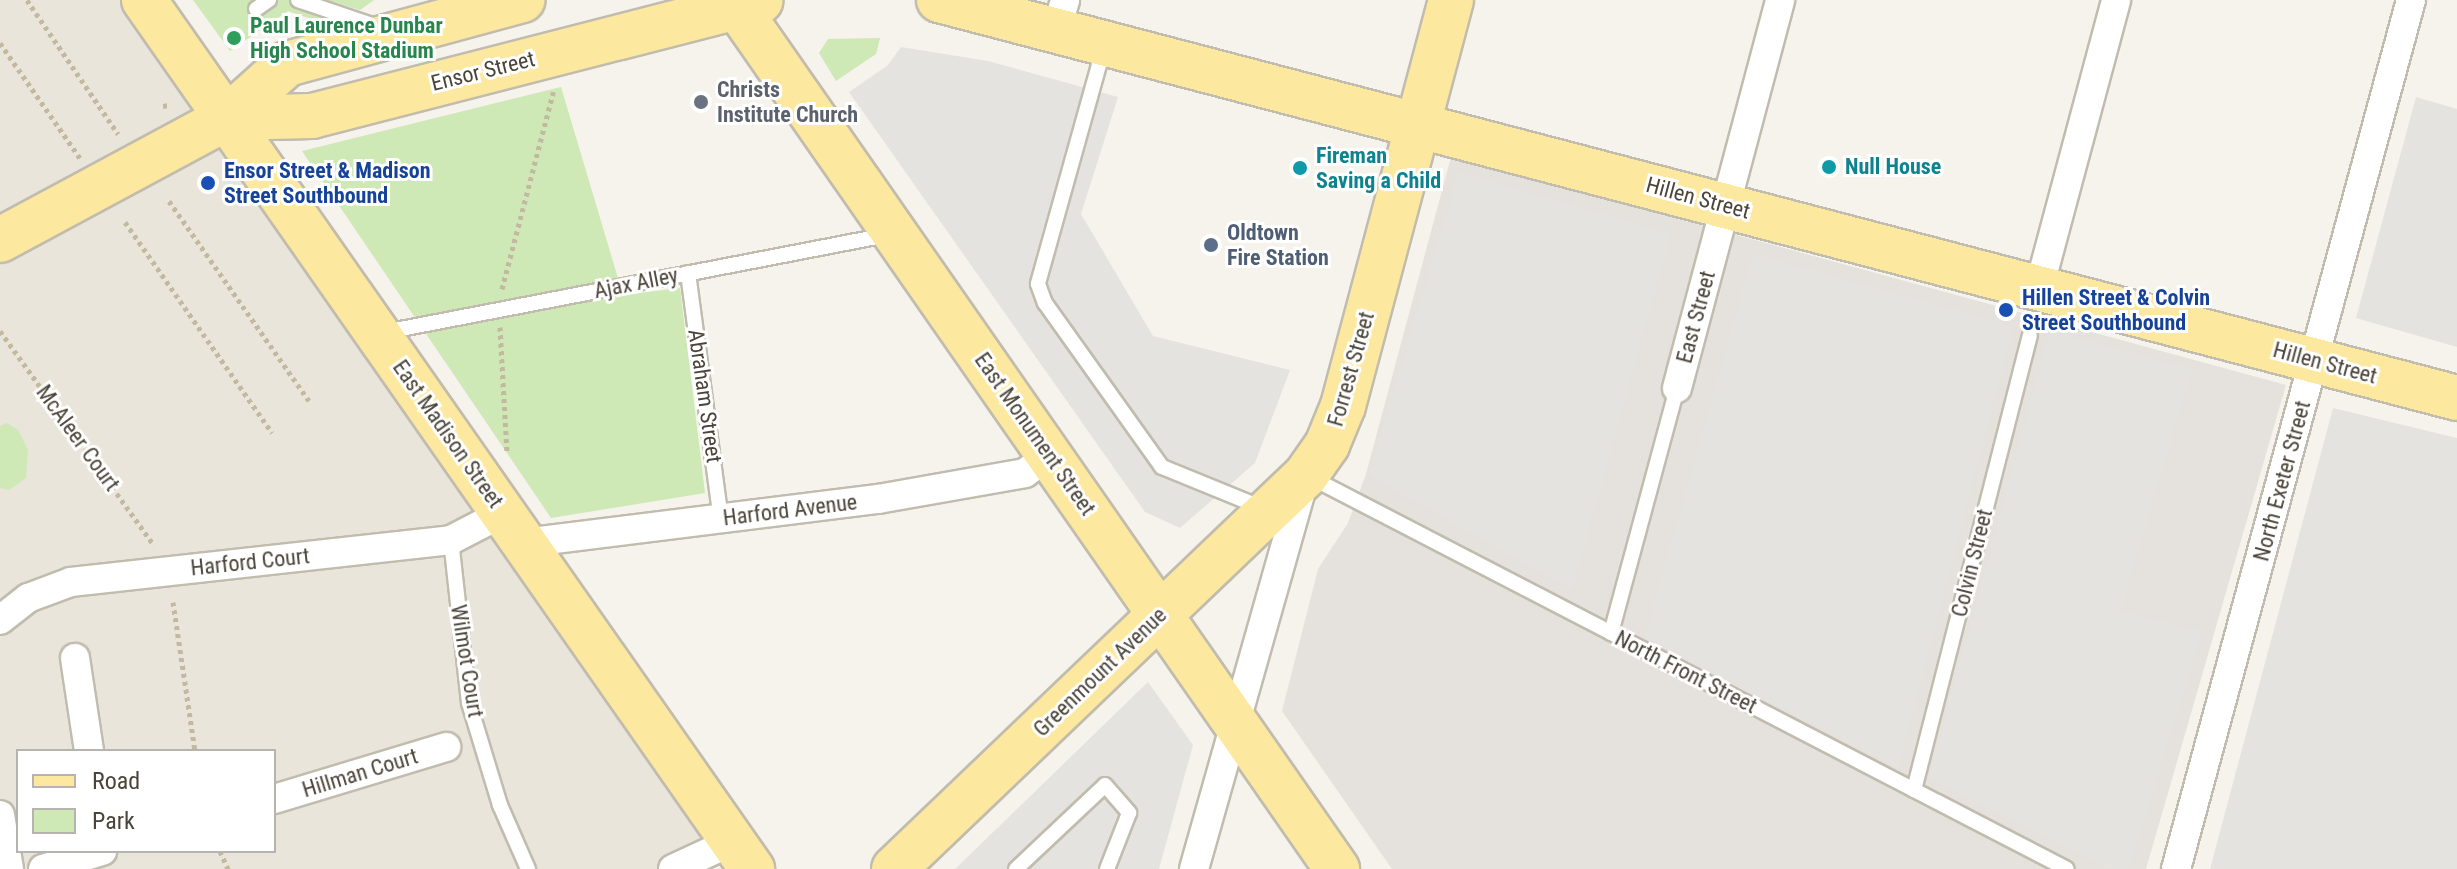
<!DOCTYPE html>
<style>
body{margin:0}
#map{position:relative;width:2457px;height:869px;overflow:hidden;background:#f5f3ec;font-family:"Roboto Condensed",sans-serif}
div>[style]{position:absolute}
.residential>*{inset:0;background:#e9e5da}
.industrial>*{inset:0;background:#e5e2dd}
.green>*{inset:0;background:#cee8b6}
.parking>*{inset:0;background:#e4e3e0}
.path>*{height:5px;margin-top:-2.5px;transform-origin:0;background:repeating-linear-gradient(90deg,#c2b9a0 0 4px,transparent 0 8px)}
.roads{filter:drop-shadow(2px 0 #c1bcae) drop-shadow(-2px 0 #c1bcae) drop-shadow(0 2px #c1bcae) drop-shadow(0 -2px #c1bcae)}
.lane>*{height:14px;margin:-7px;padding:0 7px;transform-origin:7px;border-radius:7px;background:#fff}
.street>*{height:28px;margin:-14px;padding:0 14px;transform-origin:14px;border-radius:14px;background:#fff}
.primary>*{height:44px;margin:-22px;padding:0 22px;transform-origin:22px;border-radius:22px;background:#fce89e}
.dots>*{width:22px;height:22px;translate:-50% -50%;box-sizing:border-box;border:4px solid #fff;border-radius:50%}
span{translate:-50% -50%;white-space:nowrap;text-align:center;line-height:1.15;-webkit-text-stroke:6px #fff;paint-order:stroke}
.leisure-label{font-size:22px;color:#27864d;font-weight:700}
.left{translate:0 -50%;text-align:left}
.street-label{font-size:22px;color:#4a4439}
.worship-label{font-size:22px;color:#5b616d;font-weight:700}
.culture-label{font-size:22px;color:#0d838f;font-weight:700}
.transit-label{font-size:22px;color:#164399;font-weight:700}
.service-label{font-size:22px;color:#4e5e75;font-weight:700}
.legend{position:absolute;left:16px;top:749px;width:260px;height:104px;box-sizing:border-box;background:#fff;border:2px solid #b7b4b0;margin:0;padding:10px 14px;list-style:none;font-size:24px;color:#4a4439}
.legend li{display:flex;align-items:center;gap:16px;height:40px}
.legend b{width:40px;border:2px solid #b7b4b0}
</style>
<div id="map">
<div class="residential">
<i style="clip-path:polygon(evenodd,0 0,144px 0,730px 839px,667px 869px,0 869px,0 0,18px 751px,274px 751px,274px 851px,18px 851px,18px 751px)"></i>
</div>
<div class="industrial">
<i style="clip-path:polygon(1451px 157px,2286px 385px,2146px 869px,1392px 869px,1282px 711px,1318px 569px,1348px 523px,1366px 474px)"></i>
</div>
<div class="green">
<i style="clip-path:polygon(193px 0,374px 0,360px 10px,334px 2px,329px 25px,288px 11px,230px 51px)"></i>
<i style="clip-path:polygon(880px 38px,876px 54px,836px 81px,819px 53px,828px 39px)"></i>
<i style="clip-path:polygon(561px 87px,623px 295px,680px 288px,705px 493px,551px 518px,302px 151px)"></i>
<i style="clip-path:polygon(7px 423px,18px 430px,28px 450px,26px 478px,9px 490px,0 488px,0 426px)"></i>
</div>
<div class="parking">
<i style="clip-path:polygon(901px 47px,988px 61px,1118px 97px,1081px 214px,1153px 336px,1290px 370px,1255px 463px,1180px 528px,1145px 512px,849px 92px,888px 65px)"></i>
<i style="clip-path:polygon(2416px 97px,2457px 109px,2457px 347px,2356px 318px)"></i>
<i style="clip-path:polygon(1459px 172px,1671px 234px,1572px 590px,1369px 475px)"></i>
<i style="clip-path:polygon(1753px 254px,2014px 326px,1898px 768px,1645px 637px)"></i>
<i style="clip-path:polygon(2050px 331px,2192px 369px,2120px 611px,2202px 631px,2129px 869px,2110px 869px,1929px 778px)"></i>
<i style="clip-path:polygon(2333px 408px,2457px 438px,2457px 869px,2210px 869px)"></i>
<i style="clip-path:polygon(1148px 682px,1193px 745px,1159px 869px,955px 869px)"></i>
</div>
<div class="path">
<i style="left:27px;top:0;width:162px;rotate:55.8deg"></i>
<i style="left:0;top:43px;width:140px;rotate:55.2deg"></i>
<i style="left:163px;top:106px;width:6px;rotate:-9deg"></i>
<i style="left:169px;top:201px;width:244px;rotate:55deg"></i>
<i style="left:125px;top:222px;width:257px;rotate:55.1deg"></i>
<i style="left:502px;top:289px;width:206px;rotate:-75.4deg"></i>
<i style="left:500px;top:327px;width:126px;rotate:86.8deg"></i>
<i style="left:0;top:331px;width:264px;rotate:54.3deg"></i>
<i style="left:173px;top:602px;width:151px;rotate:81.6deg"></i>
<i style="left:220px;top:851px;width:20px;rotate:66deg"></i>
</div>
<div class="roads">
<div class="lane">
<i style="left:298px;top:0;width:84px;rotate:18.6deg"></i>
<i style="left:256px;top:9px;width:16px;rotate:-35deg"></i>
<i style="left:1104px;top:47px;width:246px;rotate:105.6deg"></i>
<i style="left:1038px;top:284px;width:20px;rotate:70deg"></i>
<i style="left:1045px;top:303px;width:201px;rotate:54.5deg"></i>
<i style="left:1162px;top:467px;width:111px;rotate:22.2deg"></i>
<i style="left:688px;top:273px;width:248px;rotate:82.4deg"></i>
<i style="left:385px;top:332px;width:511px;rotate:-10.94deg"></i>
<i style="left:1310px;top:477px;width:852px;rotate:27.38deg"></i>
<i style="left:451px;top:540px;width:164px;rotate:83.7deg"></i>
<i style="left:469px;top:703px;width:107px;rotate:73.1deg"></i>
<i style="left:500px;top:805px;width:70px;rotate:66.4deg"></i>
<i style="left:1611px;top:633px;width:254px;rotate:-74.9deg"></i>
<i style="left:1914px;top:790px;width:469px;rotate:-75.7deg"></i>
<i style="left:1016px;top:869px;width:122px;rotate:-43.3deg"></i>
<i style="left:1105px;top:785px;width:37px;rotate:49deg"></i>
<i style="left:1129px;top:813px;width:60px;rotate:111.4deg"></i>
</div>
<div class="street">
<i style="left:1056px;top:30px;width:31px;rotate:-73deg"></i>
<i style="left:2039px;top:288px;width:298px;rotate:-75deg"></i>
<i style="left:1677px;top:388px;width:401px;rotate:-75.1deg"></i>
<i style="left:524px;top:543px;width:357px;rotate:-7.1deg"></i>
<i style="left:878px;top:499px;width:149px;rotate:-10deg"></i>
<i style="left:1025px;top:473px;width:30px;rotate:-37deg"></i>
<i style="left:0;top:620px;width:36px;rotate:-38deg"></i>
<i style="left:28px;top:598px;width:46px;rotate:-20.4deg"></i>
<i style="left:71px;top:582px;width:382px;rotate:-6.3deg"></i>
<i style="left:451px;top:540px;width:59px;rotate:-27.4deg"></i>
<i style="left:75px;top:658px;width:94px;rotate:81.4deg"></i>
<i style="left:274px;top:799px;width:180px;rotate:-16.8deg"></i>
<i style="left:0;top:815px;width:55px;rotate:80.5deg"></i>
<i style="left:43px;top:869px;width:62px;rotate:-17deg"></i>
<i style="left:673px;top:869px;width:66px;rotate:-25deg"></i>
<i style="left:1194px;top:869px;width:404px;rotate:-74.2deg"></i>
<i style="left:2176px;top:869px;width:900px;rotate:-74.87deg"></i>
</div>
<div class="primary">
<i style="left:144px;top:0;width:1061px;rotate:55.02deg"></i>
<i style="left:732px;top:0;width:1059px;rotate:55.15deg"></i>
<i style="left:939px;top:0;width:1569px;rotate:14.69deg"></i>
<i style="left:227px;top:118px;width:85px;rotate:-1.3deg"></i>
<i style="left:312px;top:116px;width:463px;rotate:-14.4deg"></i>
<i style="left:0;top:240px;width:258px;rotate:-28.3deg"></i>
<i style="left:227px;top:118px;width:81px;rotate:-42deg"></i>
<i style="left:287px;top:64px;width:244px;rotate:-15.2deg"></i>
<i style="left:894px;top:869px;width:570px;rotate:-43.72deg"></i>
<i style="left:1306px;top:475px;width:37px;rotate:-55deg"></i>
<i style="left:1327px;top:445px;width:42px;rotate:-67.7deg"></i>
<i style="left:1343px;top:406px;width:420px;rotate:-75.1deg"></i>
</div>
</div>
<div class="dots">
<i style="left:234px;top:38px;background:#2e9e5b"></i>
<i style="left:701px;top:102px;background:#6b7280"></i>
<i style="left:1829px;top:167px;background:#0f9aa8"></i>
<i style="left:1300px;top:168px;background:#0f9aa8"></i>
<i style="left:208px;top:183px;background:#1a4fb4"></i>
<i style="left:1211px;top:245px;background:#5c6f8a"></i>
<i style="left:2006px;top:310px;background:#1a4fb4"></i>
</div>
<div class="leisure-label">
<span class="left" style="left:250px;top:38px">Paul Laurence Dunbar<br>High School Stadium</span>
</div>
<div class="street-label">
<span style="left:483px;top:71px;rotate:-14deg">Ensor Street</span>
<span style="left:1698px;top:198px;rotate:15deg">Hillen Street</span>
<span style="left:636px;top:283px;rotate:-11deg">Ajax Alley</span>
<span style="left:1696px;top:317px;rotate:-75deg">East Street</span>
<span style="left:2325px;top:363px;rotate:15deg">Hillen Street</span>
<span style="left:1351px;top:369px;rotate:-74deg">Forrest Street</span>
<span style="left:705px;top:396px;rotate:82deg">Abraham Street</span>
<span style="left:448px;top:434px;rotate:55deg">East Madison Street</span>
<span style="left:1035px;top:434px;rotate:55deg">East Monument Street</span>
<span style="left:78px;top:438px;rotate:54deg">McAleer Court</span>
<span style="left:2282px;top:481px;rotate:-75deg">North Exeter Street</span>
<span style="left:790px;top:510px;rotate:-7deg">Harford Avenue</span>
<span style="left:250px;top:562px;rotate:-6deg">Harford Court</span>
<span style="left:1972px;top:563px;rotate:-76deg">Colvin Street</span>
<span style="left:467px;top:661px;rotate:81deg">Wilmot Court</span>
<span style="left:1100px;top:672px;rotate:-44deg">Greenmount Avenue</span>
<span style="left:1686px;top:672px;rotate:27deg">North Front Street</span>
<span style="left:360px;top:773px;rotate:-17deg">Hillman Court</span>
</div>
<div class="worship-label">
<span class="left" style="left:717px;top:102px">Christs<br>Institute Church</span>
</div>
<div class="culture-label">
<span class="left" style="left:1316px;top:168px">Fireman<br>Saving a Child</span>
<span class="left" style="left:1845px;top:167px">Null House</span>
</div>
<div class="transit-label">
<span class="left" style="left:224px;top:183px">Ensor Street &amp; Madison<br>Street Southbound</span>
<span class="left" style="left:2022px;top:310px">Hillen Street &amp; Colvin<br>Street Southbound</span>
</div>
<div class="service-label">
<span class="left" style="left:1227px;top:245px">Oldtown<br>Fire Station</span>
</div>
<ul class="legend">
<li><b style="height:10px;background:#fce89e"></b>Road</li>
<li><b style="height:22px;background:#cee8b6"></b>Park</li>
</ul>
</div>
